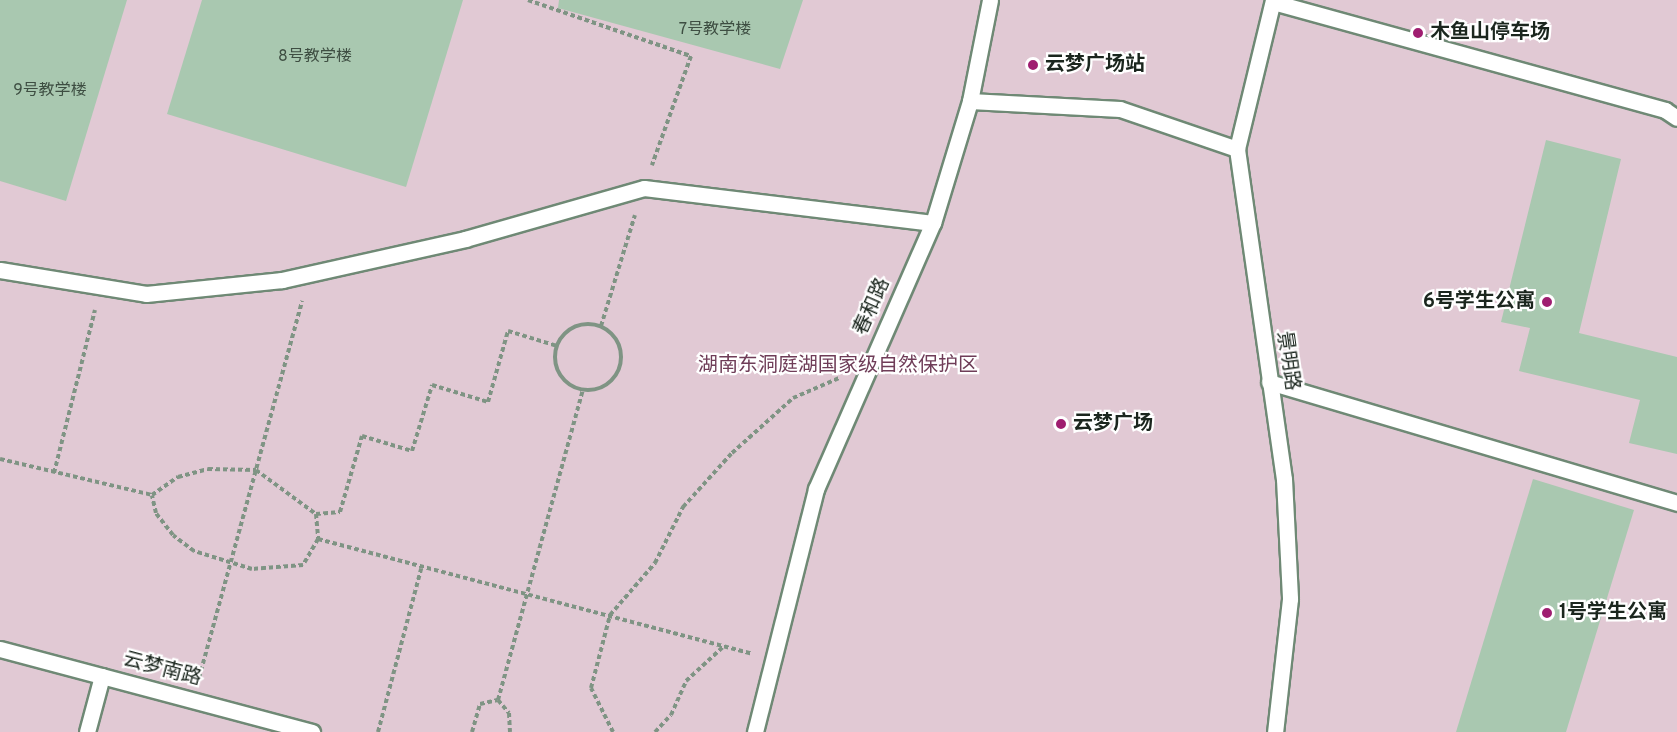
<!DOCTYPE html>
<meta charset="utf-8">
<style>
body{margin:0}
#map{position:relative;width:1677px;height:732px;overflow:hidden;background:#d0edd6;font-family:Overpass,"Noto Sans SC",sans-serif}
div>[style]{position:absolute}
.green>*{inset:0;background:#e1c9d4}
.building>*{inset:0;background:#a9c8b0}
.path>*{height:4px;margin-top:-2px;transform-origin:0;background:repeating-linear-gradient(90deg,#7f9484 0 4.5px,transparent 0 7.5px)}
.path>.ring{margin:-2px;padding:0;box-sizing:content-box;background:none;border:4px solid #7f9484;border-radius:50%}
.roads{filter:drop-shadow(2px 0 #6f8975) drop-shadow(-2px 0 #6f8975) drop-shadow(0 2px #6f8975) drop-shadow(0 -2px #6f8975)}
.service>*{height:15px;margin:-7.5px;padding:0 7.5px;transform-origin:7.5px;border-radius:7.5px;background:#fff}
.dots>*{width:16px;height:16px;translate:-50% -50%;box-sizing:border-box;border:3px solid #fff;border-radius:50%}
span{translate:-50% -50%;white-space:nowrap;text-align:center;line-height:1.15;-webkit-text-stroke:4.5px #fff;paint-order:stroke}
.number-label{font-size:16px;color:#3e4e42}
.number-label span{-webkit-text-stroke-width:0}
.poi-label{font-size:20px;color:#1b261e;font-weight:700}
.left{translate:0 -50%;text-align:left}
.right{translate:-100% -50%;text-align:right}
.street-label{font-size:20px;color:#1b261e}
.park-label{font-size:20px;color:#6f3d58}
</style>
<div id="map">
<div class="green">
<i style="clip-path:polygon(0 0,1677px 0,1677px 732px,0 732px)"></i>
</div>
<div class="building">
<i style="clip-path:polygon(0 0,127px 0,66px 201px,0 181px)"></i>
<i style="clip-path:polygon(202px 0,463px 0,406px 187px,167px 114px)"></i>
<i style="clip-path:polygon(559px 0,803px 0,780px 69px,558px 8px)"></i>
<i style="clip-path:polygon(1546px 140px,1621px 159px,1579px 333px,1677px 357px,1677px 454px,1629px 443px,1640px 400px,1519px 371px,1530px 328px,1501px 322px)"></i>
<i style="clip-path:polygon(1533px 479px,1634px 510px,1566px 732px,1456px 732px)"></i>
</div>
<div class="path">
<i style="left:528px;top:0;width:172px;rotate:19deg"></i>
<i style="left:691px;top:56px;width:116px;rotate:109.7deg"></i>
<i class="ring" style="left:555px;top:324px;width:62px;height:62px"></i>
<i style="left:601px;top:326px;width:116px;rotate:-73deg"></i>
<i style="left:0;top:459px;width:156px;rotate:13.3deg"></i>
<i style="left:208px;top:469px;width:48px;rotate:1.2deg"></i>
<i style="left:256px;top:470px;width:74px;rotate:36.3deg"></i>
<i style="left:316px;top:514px;width:25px;rotate:85deg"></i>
<i style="left:318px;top:539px;width:30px;rotate:120deg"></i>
<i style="left:303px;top:565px;width:51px;rotate:175.5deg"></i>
<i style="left:252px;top:569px;width:61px;rotate:-162.8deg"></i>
<i style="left:194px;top:551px;width:26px;rotate:-143deg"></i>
<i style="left:173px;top:535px;width:28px;rotate:-128deg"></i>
<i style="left:156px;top:513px;width:18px;rotate:-103deg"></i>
<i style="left:152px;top:495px;width:32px;rotate:-35deg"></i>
<i style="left:178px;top:477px;width:31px;rotate:-15deg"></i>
<i style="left:54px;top:473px;width:168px;rotate:-75.9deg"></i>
<i style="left:316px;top:514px;width:24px;rotate:-5deg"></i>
<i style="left:340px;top:512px;width:79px;rotate:-73.9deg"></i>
<i style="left:362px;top:436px;width:52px;rotate:16.7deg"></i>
<i style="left:412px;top:451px;width:69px;rotate:-73.1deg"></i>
<i style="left:432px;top:385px;width:59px;rotate:16.9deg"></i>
<i style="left:488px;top:402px;width:74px;rotate:-74.3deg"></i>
<i style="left:508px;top:331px;width:51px;rotate:17deg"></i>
<i style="left:318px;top:539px;width:449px;rotate:14.8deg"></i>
<i style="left:199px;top:678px;width:391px;rotate:-74.7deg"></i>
<i style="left:498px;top:700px;width:17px;rotate:50deg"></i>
<i style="left:509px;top:713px;width:19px;rotate:87deg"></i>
<i style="left:378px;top:732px;width:169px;rotate:-75.2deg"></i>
<i style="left:472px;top:732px;width:29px;rotate:-74deg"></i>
<i style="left:480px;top:704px;width:18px;rotate:-13deg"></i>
<i style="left:498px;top:700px;width:322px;rotate:-74.7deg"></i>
<i style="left:613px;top:732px;width:49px;rotate:-116.6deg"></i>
<i style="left:591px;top:688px;width:75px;rotate:-75.4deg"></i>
<i style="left:610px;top:615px;width:69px;rotate:-49.1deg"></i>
<i style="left:655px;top:563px;width:63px;rotate:-63.4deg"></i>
<i style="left:683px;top:507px;width:73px;rotate:-47.8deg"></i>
<i style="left:732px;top:453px;width:82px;rotate:-42deg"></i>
<i style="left:793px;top:398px;width:50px;rotate:-23.5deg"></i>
<i style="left:655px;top:732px;width:23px;rotate:-47deg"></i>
<i style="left:671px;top:715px;width:37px;rotate:-66deg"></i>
<i style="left:686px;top:681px;width:52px;rotate:-42.6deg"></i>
</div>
<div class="roads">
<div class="service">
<i style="left:1273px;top:0;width:153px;rotate:103.6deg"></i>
<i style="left:1237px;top:149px;width:333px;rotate:81.9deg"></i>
<i style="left:1284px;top:479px;width:120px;rotate:87.1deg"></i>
<i style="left:1290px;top:599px;width:134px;rotate:96.4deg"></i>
<i style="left:1273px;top:2px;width:407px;rotate:15.4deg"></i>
<i style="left:1665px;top:110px;width:14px;rotate:34deg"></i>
<i style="left:970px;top:101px;width:150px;rotate:3.1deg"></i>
<i style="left:1120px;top:109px;width:124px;rotate:18.9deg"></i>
<i style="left:0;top:270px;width:148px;rotate:9.3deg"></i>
<i style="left:146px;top:294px;width:137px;rotate:-5.9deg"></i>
<i style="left:282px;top:280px;width:188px;rotate:-12.6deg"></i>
<i style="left:465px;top:239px;width:186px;rotate:-15.9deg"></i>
<i style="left:644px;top:188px;width:291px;rotate:6.9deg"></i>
<i style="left:1269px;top:382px;width:426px;rotate:16.5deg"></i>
<i style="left:0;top:649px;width:323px;rotate:14.9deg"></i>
<i style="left:87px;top:732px;width:58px;rotate:-75deg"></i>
<i style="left:755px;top:732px;width:251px;rotate:-75.9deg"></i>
<i style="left:816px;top:489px;width:291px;rotate:-66.3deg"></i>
<i style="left:933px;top:223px;width:127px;rotate:-73.1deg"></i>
<i style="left:970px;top:101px;width:103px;rotate:-78.8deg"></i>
</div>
</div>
<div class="dots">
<i style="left:1418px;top:33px;background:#9f1d70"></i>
<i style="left:1033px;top:65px;background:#9f1d70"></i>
<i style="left:1547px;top:302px;background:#9f1d70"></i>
<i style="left:1061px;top:424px;background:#9f1d70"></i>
<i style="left:1547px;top:613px;background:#9f1d70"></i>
</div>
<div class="number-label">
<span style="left:715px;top:30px">7号教学楼</span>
<span style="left:315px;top:57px">8号教学楼</span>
<span style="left:50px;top:91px">9号教学楼</span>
</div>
<div class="poi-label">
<span class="left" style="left:1430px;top:33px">木鱼山停车场</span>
<span class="left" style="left:1045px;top:65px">云梦广场站</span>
<span class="right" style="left:1535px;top:302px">6号学生公寓</span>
<span class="left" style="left:1073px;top:424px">云梦广场</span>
<span class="left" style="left:1559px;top:613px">1号学生公寓</span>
</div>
<div class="street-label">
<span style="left:873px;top:307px;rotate:-66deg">春和路</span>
<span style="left:1287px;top:361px;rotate:82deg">景明路</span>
<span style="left:162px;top:670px;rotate:15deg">云梦南路</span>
</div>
<div class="park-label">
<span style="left:838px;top:366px">湖南东洞庭湖国家级自然保护区</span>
</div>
</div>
